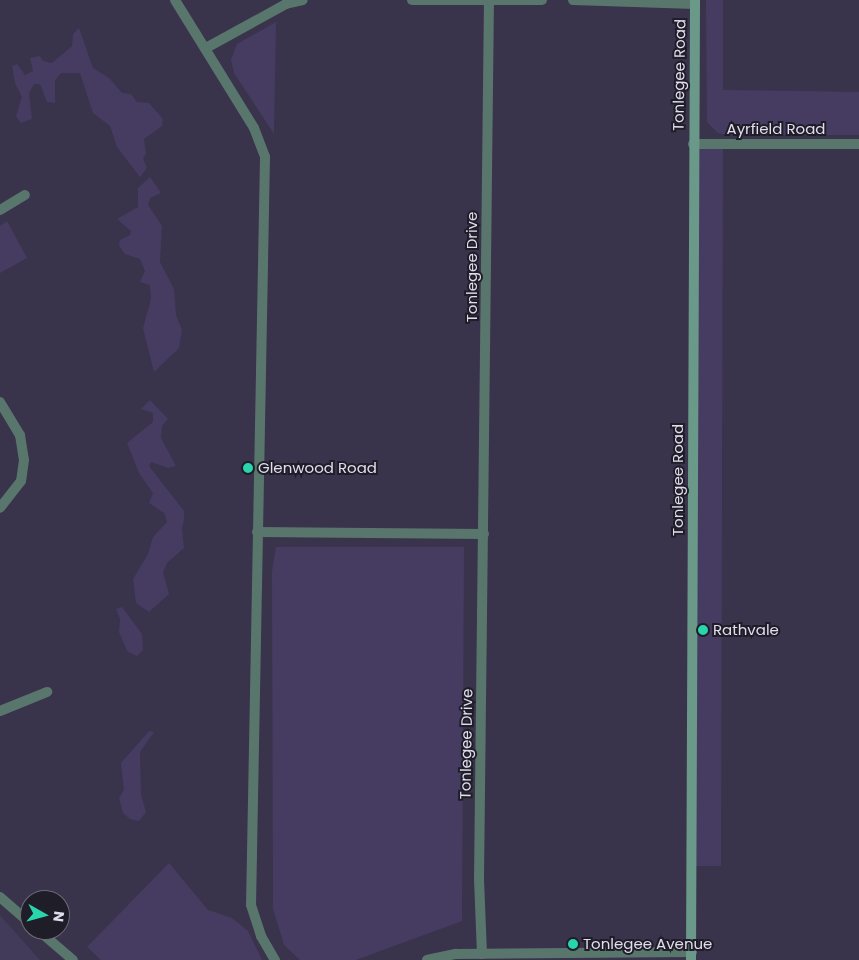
<!DOCTYPE html>
<style>
body{margin:0}
#map{position:relative;width:859px;height:960px;overflow:hidden;background:#39334b;font-family:Poppins,sans-serif}
div>[style]{position:absolute}
.built>*{inset:0;background:#423b5a}
.green>*{inset:0;background:#463c62}
.minor>*{height:10px;margin:-5px;padding:0 5px;transform-origin:5px;border-radius:5px;background:#59766c}
.secondary>*{height:10px;margin:-5px;padding:0 5px;transform-origin:5px;border-radius:5px;background:#6a9989}
.dots>*{width:14px;height:14px;translate:-50% -50%;box-sizing:border-box;border:2px solid #1f1d28;border-radius:50%}
span{translate:-50% -50%;white-space:nowrap;text-align:center;line-height:1.15;-webkit-text-stroke:4px #1f1d28;paint-order:stroke}
.street-label{font-size:15px;color:#e1dded}
.poi-label{font-size:15px;color:#e1dded}
.left{translate:0 -50%;text-align:left}
.north{position:absolute;left:20px;top:890px;width:50px;height:50px;box-sizing:border-box;background:#1f1d28;border:1px solid #6d6a77;border-radius:50%;rotate:97deg;font-size:14px;font-weight:700;line-height:20px;text-align:center;color:#e1dded}
.north::after{content:'';display:block;margin:auto;width:18px;height:22px;background:#28d5ad;clip-path:polygon(50% 0,100% 100%,50% 72%,0 100%)}
</style>
<div id="map">
<div class="built">
<i style="clip-path:polygon(0 915px,40px 960px,0 960px)"></i>
</div>
<div class="green">
<i style="clip-path:polygon(706px 0,723px 0,723px 90px,859px 92px,859px 135px,727px 135px,718px 133px,707px 122px)"></i>
<i style="clip-path:polygon(276px 22px,274px 134px,234px 73px,231px 60px,237px 44px)"></i>
<i style="clip-path:polygon(79px 28px,93px 68px,109px 78px,122px 93px,131px 94px,137px 102px,149px 103px,163px 119px,162px 126px,144px 139px,146px 154px,143px 158px,147px 168px,140px 177px,117px 147px,110px 126px,93px 113px,80px 73px,61px 73px,55px 80px,55px 103px,47px 102px,40px 84px,34px 84px,29px 93px,32px 119px,21px 123px,16px 116px,22px 97px,15px 83px,12px 66px,17px 64px,25px 75px,33px 71px,30px 58px,40px 56px,43px 61px,52px 63px,72px 46px,73px 34px)"></i>
<i style="clip-path:polygon(693px 144px,723px 144px,721px 866px,692px 866px)"></i>
<i style="clip-path:polygon(150px 177px,161px 193px,150px 198px,148px 205px,162px 226px,160px 262px,174px 289px,176px 315px,182px 330px,179px 348px,154px 372px,143px 328px,151px 299px,150px 285px,140px 282px,145px 271px,140px 259px,125px 254px,119px 246px,120px 240px,130px 235px,131px 231px,117px 219px,138px 207px,138px 188px)"></i>
<i style="clip-path:polygon(7px 221px,27px 258px,0 273px,0 226px)"></i>
<i style="clip-path:polygon(150px 400px,168px 419px,162px 426px,161px 438px,176px 466px,168px 468px,151px 462px,149px 466px,184px 511px,184px 520px,182px 528px,184px 548px,167px 563px,163px 572px,169px 594px,149px 612px,136px 603px,133px 579px,148px 554px,153px 537px,167px 522px,164px 513px,149px 503px,153px 493px,139px 473px,127px 443px,153px 422px,153px 413px,141px 409px)"></i>
<i style="clip-path:polygon(276px 547px,464px 547px,462px 921px,356px 960px,300px 960px,284px 945px,273px 909px,272px 571px)"></i>
<i style="clip-path:polygon(122px 607px,142px 634px,143px 650px,137px 656px,127px 651px,119px 632px,120px 619px,116px 609px)"></i>
<i style="clip-path:polygon(149px 731px,154px 732px,140px 752px,141px 795px,146px 812px,139px 821px,130px 819px,123px 813px,119px 798px,124px 790px,121px 763px)"></i>
<i style="clip-path:polygon(169px 863px,208px 910px,232px 918px,248px 931px,262px 960px,101px 960px,87px 947px)"></i>
</div>
<div class="minor">
<i style="left:175px;top:0;width:150px;rotate:58.3deg"></i>
<i style="left:254px;top:128px;width:31px;rotate:69deg"></i>
<i style="left:265px;top:157px;width:748px;rotate:91.07deg"></i>
<i style="left:251px;top:905px;width:33px;rotate:72deg"></i>
<i style="left:261px;top:936px;width:28px;rotate:60deg"></i>
<i style="left:412px;top:0;width:130px"></i>
<i style="left:573px;top:0;width:122px;rotate:1.9deg"></i>
<i style="left:206px;top:48px;width:91px;rotate:-28.8deg"></i>
<i style="left:286px;top:4px;width:17px;rotate:-13deg"></i>
<i style="left:693px;top:144px;width:166px"></i>
<i style="left:0;top:210px;width:29px;rotate:-31deg"></i>
<i style="left:0;top:402px;width:39px;rotate:59deg"></i>
<i style="left:20px;top:435px;width:25px;rotate:81deg"></i>
<i style="left:24px;top:460px;width:21px;rotate:98deg"></i>
<i style="left:21px;top:481px;width:34px;rotate:128deg"></i>
<i style="left:257px;top:532px;width:227px;rotate:0.5deg"></i>
<i style="left:0;top:711px;width:51px;rotate:-22deg"></i>
<i style="left:0;top:897px;width:40px;rotate:41deg"></i>
<i style="left:38px;top:930px;width:46px;rotate:40.6deg"></i>
<i style="left:482px;top:954px;width:75px;rotate:-92.3deg"></i>
<i style="left:479px;top:879px;width:878px;rotate:-89.35deg"></i>
<i style="left:427px;top:960px;width:30px;rotate:-12deg"></i>
<i style="left:456px;top:954px;width:236px;rotate:-0.5deg"></i>
</div>
<div class="secondary">
<i style="left:691px;top:960px;width:960px;rotate:-89.76deg"></i>
</div>
<div class="dots">
<i style="left:248px;top:468px;background:#28d5ad"></i>
<i style="left:703px;top:630px;background:#28d5ad"></i>
<i style="left:573px;top:944px;background:#28d5ad"></i>
</div>
<div class="street-label">
<span style="left:679px;top:75px;rotate:-89deg">Tonlegee Road</span>
<span style="left:776px;top:129px">Ayrfield Road</span>
<span style="left:472px;top:267px;rotate:-90deg">Tonlegee Drive</span>
<span style="left:678px;top:480px;rotate:-90deg">Tonlegee Road</span>
<span style="left:466px;top:744px;rotate:-89deg">Tonlegee Drive</span>
</div>
<div class="poi-label">
<span class="left" style="left:258px;top:468px">Glenwood Road</span>
<span class="left" style="left:713px;top:630px">Rathvale</span>
<span class="left" style="left:583px;top:944px">Tonlegee Avenue</span>
</div>
<div class="north">N</div>
</div>
